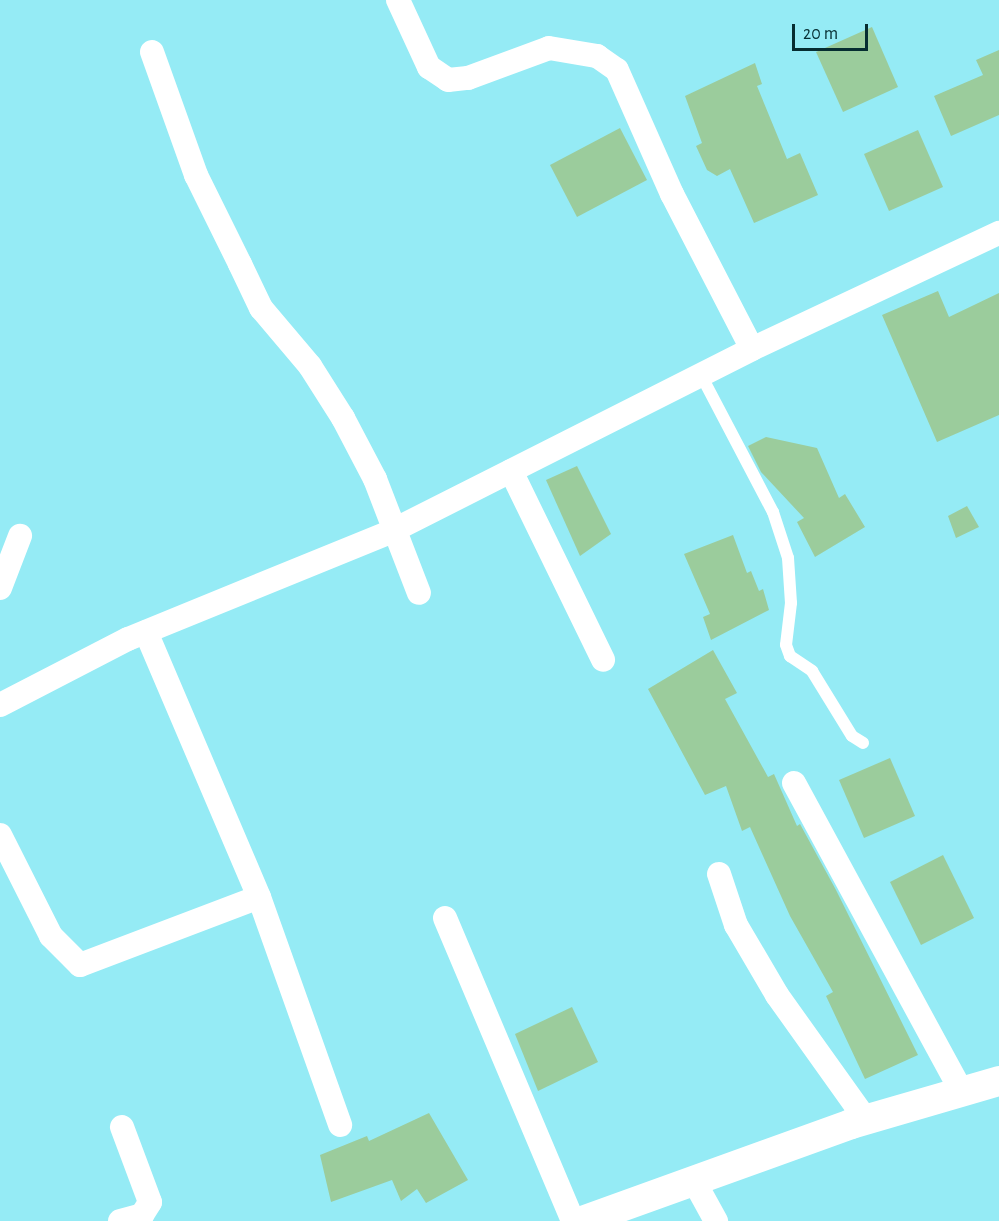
<!DOCTYPE html>
<style>
body{margin:0}
#map{position:relative;width:999px;height:1221px;overflow:hidden;background:#95ebf5;font-family:"Alegreya Sans",sans-serif}
div>[style]{position:absolute}
.building>*{inset:0;background:#9bcc9c}
.service>*{height:12px;margin:-6px;padding:0 6px;transform-origin:6px;border-radius:6px;background:#fff}
.minor>*{height:24px;margin:-12px;padding:0 12px;transform-origin:12px;border-radius:12px;background:#fff}
.tertiary>*{height:30px;margin:-15px;padding:0 15px;transform-origin:15px;border-radius:15px;background:#fff}
span{translate:-50% -50%;white-space:nowrap;text-align:center;line-height:1.15;-webkit-text-stroke:4.5px #95ebf5;paint-order:stroke}
.scale{position:absolute;left:792px;top:24px;width:76px;height:27px;box-sizing:border-box;border:3px solid #062d31;border-top:0;padding-left:8px;font-size:18px;line-height:21px;white-space:nowrap;color:#062d31;-webkit-text-stroke:4px #95ebf5;paint-order:stroke}
</style>
<div id="map">
<div class="building">
<i style="clip-path:polygon(872px 27px,898px 87px,843px 112px,816px 52px)"></i>
<i style="clip-path:polygon(999px 50px,999px 115px,951px 136px,934px 96px,983px 75px,976px 60px)"></i>
<i style="clip-path:polygon(755px 63px,762px 84px,757px 86px,787px 159px,800px 153px,818px 195px,754px 223px,730px 169px,717px 176px,707px 170px,696px 146px,702px 143px,685px 96px)"></i>
<i style="clip-path:polygon(620px 128px,647px 180px,577px 217px,550px 165px)"></i>
<i style="clip-path:polygon(918px 130px,943px 187px,889px 211px,864px 154px)"></i>
<i style="clip-path:polygon(938px 291px,949px 317px,999px 293px,999px 415px,937px 442px,882px 315px)"></i>
<i style="clip-path:polygon(766px 437px,817px 448px,839px 498px,845px 494px,865px 527px,815px 557px,797px 522px,804px 518px,761px 472px,748px 446px)"></i>
<i style="clip-path:polygon(577px 466px,611px 534px,580px 556px,546px 480px)"></i>
<i style="clip-path:polygon(967px 506px,979px 527px,956px 538px,948px 516px)"></i>
<i style="clip-path:polygon(733px 535px,747px 573px,751px 571px,759px 591px,763px 589px,769px 610px,711px 640px,703px 617px,710px 614px,684px 554px)"></i>
<i style="clip-path:polygon(713px 650px,737px 693px,725px 699px,768px 777px,774px 774px,797px 826px,800px 824px,836px 890px,918px 1055px,865px 1079px,826px 996px,833px 992px,790px 916px,750px 827px,742px 831px,726px 786px,705px 795px,648px 689px)"></i>
<i style="clip-path:polygon(890px 758px,915px 816px,864px 838px,839px 780px)"></i>
<i style="clip-path:polygon(943px 855px,974px 918px,921px 945px,890px 882px)"></i>
<i style="clip-path:polygon(572px 1007px,598px 1062px,538px 1091px,515px 1034px)"></i>
<i style="clip-path:polygon(429px 1113px,468px 1180px,426px 1203px,417px 1189px,401px 1201px,392px 1180px,331px 1202px,320px 1155px,367px 1136px,369px 1141px)"></i>
</div>
<div class="service">
<i style="left:701px;top:375px;width:155px;rotate:62.3deg"></i>
<i style="left:773px;top:512px;width:48px;rotate:71.9deg"></i>
<i style="left:788px;top:558px;width:45px;rotate:86.2deg"></i>
<i style="left:791px;top:603px;width:42px;rotate:96.8deg"></i>
<i style="left:786px;top:645px;width:12px;rotate:70deg"></i>
<i style="left:790px;top:656px;width:27px;rotate:34deg"></i>
<i style="left:812px;top:671px;width:76px;rotate:58.4deg"></i>
<i style="left:852px;top:736px;width:13px;rotate:32deg"></i>
</div>
<div class="minor">
<i style="left:398px;top:0;width:74px;rotate:65.2deg"></i>
<i style="left:429px;top:67px;width:23px;rotate:34deg"></i>
<i style="left:448px;top:80px;width:20px;rotate:-6deg"></i>
<i style="left:468px;top:78px;width:86px;rotate:-20.3deg"></i>
<i style="left:549px;top:48px;width:49px;rotate:9.5deg"></i>
<i style="left:597px;top:56px;width:24px;rotate:35deg"></i>
<i style="left:617px;top:70px;width:136px;rotate:66.1deg"></i>
<i style="left:672px;top:194px;width:174px;rotate:62.7deg"></i>
<i style="left:152px;top:52px;width:131px;rotate:70.3deg"></i>
<i style="left:196px;top:175px;width:99px;rotate:63.7deg"></i>
<i style="left:240px;top:264px;width:49px;rotate:64.5deg"></i>
<i style="left:261px;top:308px;width:76px;rotate:49.8deg"></i>
<i style="left:310px;top:366px;width:62px;rotate:57.6deg"></i>
<i style="left:343px;top:418px;width:69px;rotate:62.3deg"></i>
<i style="left:375px;top:479px;width:122px;rotate:68.9deg"></i>
<i style="left:511px;top:471px;width:210px;rotate:64deg"></i>
<i style="left:0;top:588px;width:56px;rotate:-69deg"></i>
<i style="left:146px;top:632px;width:288px;rotate:66.9deg"></i>
<i style="left:259px;top:897px;width:242px;rotate:70.4deg"></i>
<i style="left:0;top:705px;width:144px;rotate:-27.3deg"></i>
<i style="left:128px;top:639px;width:285px;rotate:-22.2deg"></i>
<i style="left:392px;top:531px;width:403px;rotate:-26.8deg"></i>
<i style="left:752px;top:349px;width:273px;rotate:-25.2deg"></i>
<i style="left:794px;top:783px;width:352px;rotate:61.5deg"></i>
<i style="left:0;top:835px;width:113px;rotate:63.2deg"></i>
<i style="left:51px;top:936px;width:41px;rotate:45deg"></i>
<i style="left:80px;top:965px;width:191px;rotate:-20.8deg"></i>
<i style="left:719px;top:874px;width:54px;rotate:71.6deg"></i>
<i style="left:736px;top:925px;width:81px;rotate:59.6deg"></i>
<i style="left:777px;top:995px;width:153px;rotate:54.5deg"></i>
<i style="left:445px;top:918px;width:329px;rotate:67.1deg"></i>
<i style="left:694px;top:1181px;width:46px;rotate:61.2deg"></i>
<i style="left:120px;top:1221px;width:23px;rotate:-15deg"></i>
<i style="left:142px;top:1215px;width:15px;rotate:-58deg"></i>
<i style="left:150px;top:1202px;width:80px;rotate:-110.5deg"></i>
</div>
<div class="tertiary">
<i style="left:582px;top:1221px;width:286px;rotate:-19.8deg"></i>
<i style="left:851px;top:1124px;width:154px;rotate:-16.2deg"></i>
</div>
<div class="scale">20 m</div>
</div>
